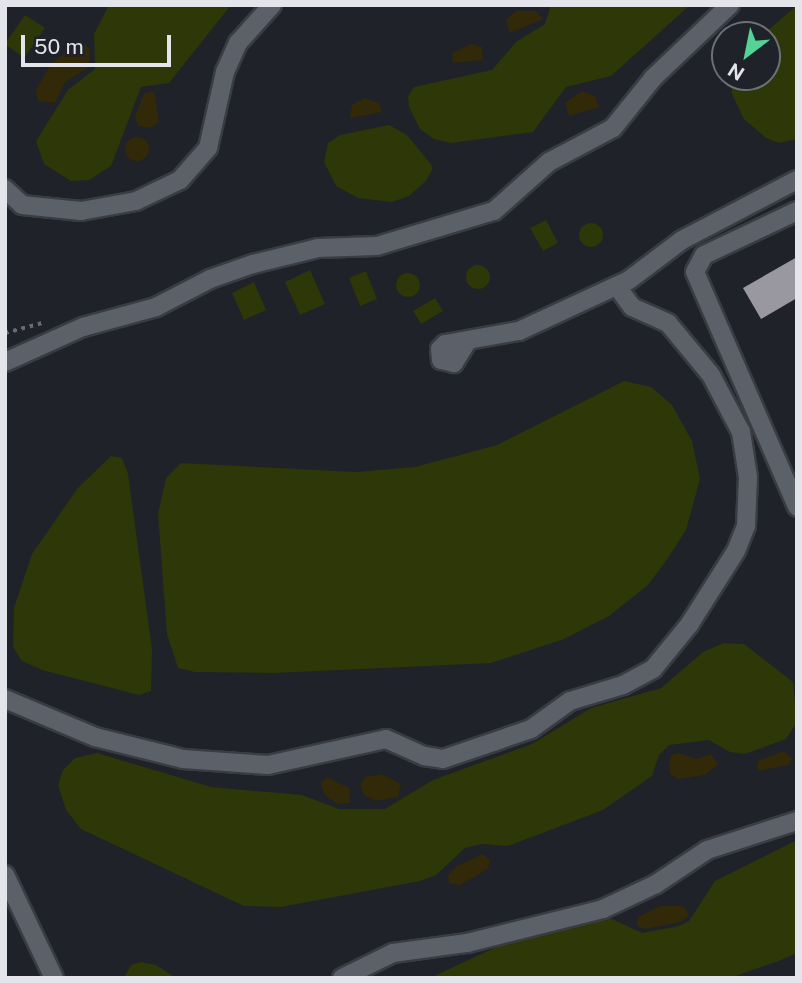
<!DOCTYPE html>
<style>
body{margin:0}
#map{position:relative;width:802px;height:983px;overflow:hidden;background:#1f2229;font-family:"Public Sans",sans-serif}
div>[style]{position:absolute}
.green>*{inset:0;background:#2d3707}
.round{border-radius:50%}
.sand>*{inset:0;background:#312908}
.building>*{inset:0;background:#9997a0}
.path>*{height:3.5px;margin-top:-1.75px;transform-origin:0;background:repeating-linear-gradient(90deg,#696b72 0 3.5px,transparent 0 8.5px)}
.roads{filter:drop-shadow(2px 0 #393c42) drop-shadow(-2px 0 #393c42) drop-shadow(0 2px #393c42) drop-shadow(0 -2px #393c42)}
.minor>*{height:18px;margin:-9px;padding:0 9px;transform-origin:9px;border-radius:9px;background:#5c6169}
span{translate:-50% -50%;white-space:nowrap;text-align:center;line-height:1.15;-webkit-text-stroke:7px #1f2229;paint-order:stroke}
.frame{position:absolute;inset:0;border:7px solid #e3e5ea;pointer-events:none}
.north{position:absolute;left:711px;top:21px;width:70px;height:70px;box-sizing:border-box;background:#1f2229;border:2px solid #6d7076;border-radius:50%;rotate:212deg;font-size:19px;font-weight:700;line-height:28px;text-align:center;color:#e3e5ea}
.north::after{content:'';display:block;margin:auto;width:24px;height:32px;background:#53d396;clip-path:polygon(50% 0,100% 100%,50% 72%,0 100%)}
.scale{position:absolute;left:21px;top:35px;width:150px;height:32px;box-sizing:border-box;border:4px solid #e3e5ea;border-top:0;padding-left:9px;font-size:21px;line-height:24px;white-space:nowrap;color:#e3e5ea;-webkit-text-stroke:5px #1f2229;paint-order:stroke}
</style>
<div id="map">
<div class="green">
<i style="clip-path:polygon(109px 5px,231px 5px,169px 83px,141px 87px,111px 166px,89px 180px,71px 181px,44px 164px,36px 141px,68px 90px,95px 69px,94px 34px)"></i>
<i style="clip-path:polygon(551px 5px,690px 5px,611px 76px,566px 87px,533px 132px,451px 143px,434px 139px,420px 129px,409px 107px,408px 96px,414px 87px,492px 70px,516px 42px,545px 24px)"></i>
<i style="clip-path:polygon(797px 5px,797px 139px,779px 143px,766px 138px,744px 119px,732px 94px,732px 78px,767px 77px,767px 35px,763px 35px)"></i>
<i style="clip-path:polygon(25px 15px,45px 28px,24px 58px,5px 44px)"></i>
<i style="clip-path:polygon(389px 125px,407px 135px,430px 163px,433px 168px,426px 181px,409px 196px,392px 202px,358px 198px,336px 186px,324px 162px,328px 143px,340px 135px)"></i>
<i style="clip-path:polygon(546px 220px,558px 243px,543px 251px,530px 228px)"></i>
<i class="round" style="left:579px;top:223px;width:24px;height:24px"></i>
<i class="round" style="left:466px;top:265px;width:24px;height:24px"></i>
<i style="clip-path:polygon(310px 270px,325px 304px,300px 315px,285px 282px)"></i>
<i style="clip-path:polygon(366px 271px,377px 299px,360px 306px,349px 278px)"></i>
<i class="round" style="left:396px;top:273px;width:24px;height:24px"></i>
<i style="clip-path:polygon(254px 282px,266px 310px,244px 320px,232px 293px)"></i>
<i style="clip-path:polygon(435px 298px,443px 311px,421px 324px,413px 311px)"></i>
<i style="clip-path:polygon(624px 381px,651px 387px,672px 405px,692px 441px,700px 479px,686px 530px,668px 558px,648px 585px,609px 616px,564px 639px,491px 663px,275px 673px,195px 672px,178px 668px,167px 634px,158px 514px,166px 478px,181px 463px,356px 472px,415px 467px,497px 445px)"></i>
<i style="clip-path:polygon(111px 456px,122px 458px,128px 474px,152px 649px,151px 691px,139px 695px,42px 670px,22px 661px,13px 647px,14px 608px,32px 554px,77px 489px)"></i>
<i style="clip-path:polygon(724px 643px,744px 644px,793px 682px,797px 722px,786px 739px,745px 754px,730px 752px,709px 740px,669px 745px,659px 755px,652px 776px,603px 810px,508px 846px,482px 844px,465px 848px,436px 875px,420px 881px,281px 907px,244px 906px,81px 829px,66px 810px,58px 785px,63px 770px,75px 758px,97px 753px,211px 787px,302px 795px,339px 809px,385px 809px,433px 780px,532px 744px,591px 708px,661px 688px,703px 652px)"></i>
<i style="clip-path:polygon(797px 840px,797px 953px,781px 960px,730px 978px,430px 978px,505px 943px,593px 921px,610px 918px,642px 933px,679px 926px,689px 921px,715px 881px)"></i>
<i style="clip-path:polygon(141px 962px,156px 965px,176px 978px,124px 978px,131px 965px)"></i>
</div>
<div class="sand">
<i style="clip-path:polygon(516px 11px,536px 11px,543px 19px,510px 33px,506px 20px)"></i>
<i style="clip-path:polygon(81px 40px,90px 49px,89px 67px,65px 82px,55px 103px,38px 101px,36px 90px,51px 64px)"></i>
<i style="clip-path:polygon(471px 44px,482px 47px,483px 60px,453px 63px,452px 53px)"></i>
<i style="clip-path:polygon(154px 91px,159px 122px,151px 128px,138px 126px,135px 117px,144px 93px)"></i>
<i style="clip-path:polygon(582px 91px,595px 96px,599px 107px,569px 116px,565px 103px)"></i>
<i style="clip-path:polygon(364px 98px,379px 103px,382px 112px,350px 118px,352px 105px)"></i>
<i class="round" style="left:125px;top:137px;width:24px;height:24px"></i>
<i style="clip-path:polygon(783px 751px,792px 758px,789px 765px,757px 771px,758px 761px)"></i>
<i style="clip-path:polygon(678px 753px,697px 759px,711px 754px,718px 764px,705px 775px,679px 779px,670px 774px,669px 764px,671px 755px)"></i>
<i style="clip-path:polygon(381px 774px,401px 784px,398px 797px,375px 801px,364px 795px,360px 784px,365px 777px)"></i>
<i style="clip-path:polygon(327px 777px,349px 788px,350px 803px,337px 804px,324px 794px,321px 783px)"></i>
<i style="clip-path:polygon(483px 854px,490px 860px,488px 869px,460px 885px,449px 883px,448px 875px,457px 866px)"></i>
<i style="clip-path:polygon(660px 906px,683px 906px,689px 915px,681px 922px,645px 929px,637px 926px,638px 917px)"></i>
</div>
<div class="building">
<i style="clip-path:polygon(797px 257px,797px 298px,761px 319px,743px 288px)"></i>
</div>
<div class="path">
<i style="left:5px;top:333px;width:39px;rotate:-15deg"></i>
</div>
<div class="roads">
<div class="minor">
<i style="left:5px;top:189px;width:23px;rotate:43deg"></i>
<i style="left:22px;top:205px;width:59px;rotate:5.8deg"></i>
<i style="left:81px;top:211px;width:56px;rotate:-10.3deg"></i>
<i style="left:136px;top:201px;width:49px;rotate:-25.5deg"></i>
<i style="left:180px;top:180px;width:43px;rotate:-48.8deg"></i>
<i style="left:208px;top:148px;width:78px;rotate:-77.4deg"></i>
<i style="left:225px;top:72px;width:32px;rotate:-66deg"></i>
<i style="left:238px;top:43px;width:51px;rotate:-48.2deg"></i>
<i style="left:797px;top:211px;width:103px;rotate:154.7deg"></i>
<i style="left:704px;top:255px;width:19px;rotate:118deg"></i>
<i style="left:695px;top:272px;width:256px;rotate:66.5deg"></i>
<i style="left:467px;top:342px;width:25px;rotate:122deg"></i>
<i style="left:454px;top:363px;width:13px;rotate:-167deg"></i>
<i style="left:441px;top:360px;width:11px;rotate:-95deg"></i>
<i style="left:440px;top:349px;width:7px;rotate:-45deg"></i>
<i style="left:445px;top:344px;width:75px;rotate:-10deg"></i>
<i style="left:519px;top:331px;width:121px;rotate:-24.9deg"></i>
<i style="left:629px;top:280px;width:66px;rotate:-37deg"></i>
<i style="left:682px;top:240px;width:130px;rotate:-27.6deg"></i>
<i style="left:5px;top:362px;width:85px;rotate:-24.2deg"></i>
<i style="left:83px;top:327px;width:76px;rotate:-15.3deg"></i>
<i style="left:156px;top:307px;width:61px;rotate:-27.4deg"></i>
<i style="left:210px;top:279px;width:46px;rotate:-19.2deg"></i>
<i style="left:253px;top:264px;width:67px;rotate:-13.8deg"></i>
<i style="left:318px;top:248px;width:59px;rotate:-1.9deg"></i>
<i style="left:377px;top:246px;width:122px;rotate:-16.7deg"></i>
<i style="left:494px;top:211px;width:74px;rotate:-41.7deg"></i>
<i style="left:549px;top:162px;width:72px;rotate:-28deg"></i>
<i style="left:613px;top:128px;width:64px;rotate:-51.3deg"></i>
<i style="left:653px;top:78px;width:106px;rotate:-43.5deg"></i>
<i style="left:5px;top:699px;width:98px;rotate:22.9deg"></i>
<i style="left:95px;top:737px;width:91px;rotate:14deg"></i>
<i style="left:183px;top:759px;width:85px;rotate:4deg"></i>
<i style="left:268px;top:765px;width:121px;rotate:-12.4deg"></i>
<i style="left:386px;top:739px;width:42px;rotate:24.1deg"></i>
<i style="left:424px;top:756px;width:19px;rotate:9deg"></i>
<i style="left:443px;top:759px;width:93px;rotate:-18.8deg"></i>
<i style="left:531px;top:729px;width:48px;rotate:-35.7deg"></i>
<i style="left:570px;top:701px;width:55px;rotate:-16.8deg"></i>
<i style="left:623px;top:685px;width:34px;rotate:-28deg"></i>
<i style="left:653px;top:669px;width:57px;rotate:-50.7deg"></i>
<i style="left:689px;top:625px;width:88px;rotate:-57.6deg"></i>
<i style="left:736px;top:551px;width:27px;rotate:-68deg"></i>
<i style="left:746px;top:526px;width:49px;rotate:-87.7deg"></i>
<i style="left:748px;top:477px;width:46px;rotate:-98.8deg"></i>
<i style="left:741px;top:432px;width:64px;rotate:-117.8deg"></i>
<i style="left:711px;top:375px;width:67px;rotate:-129.6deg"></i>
<i style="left:668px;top:323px;width:39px;rotate:-156deg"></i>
<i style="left:632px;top:307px;width:26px;rotate:-126deg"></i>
<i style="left:5px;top:875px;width:114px;rotate:64.6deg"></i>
<i style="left:342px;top:978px;width:57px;rotate:-26.1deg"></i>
<i style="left:393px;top:953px;width:75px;rotate:-7.7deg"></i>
<i style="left:467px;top:943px;width:140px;rotate:-14deg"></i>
<i style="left:603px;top:909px;width:59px;rotate:-25.3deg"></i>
<i style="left:656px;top:884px;width:61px;rotate:-33.7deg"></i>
<i style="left:707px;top:850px;width:95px;rotate:-17.9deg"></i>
</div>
</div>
<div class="frame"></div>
<div class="north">N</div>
<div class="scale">50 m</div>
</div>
